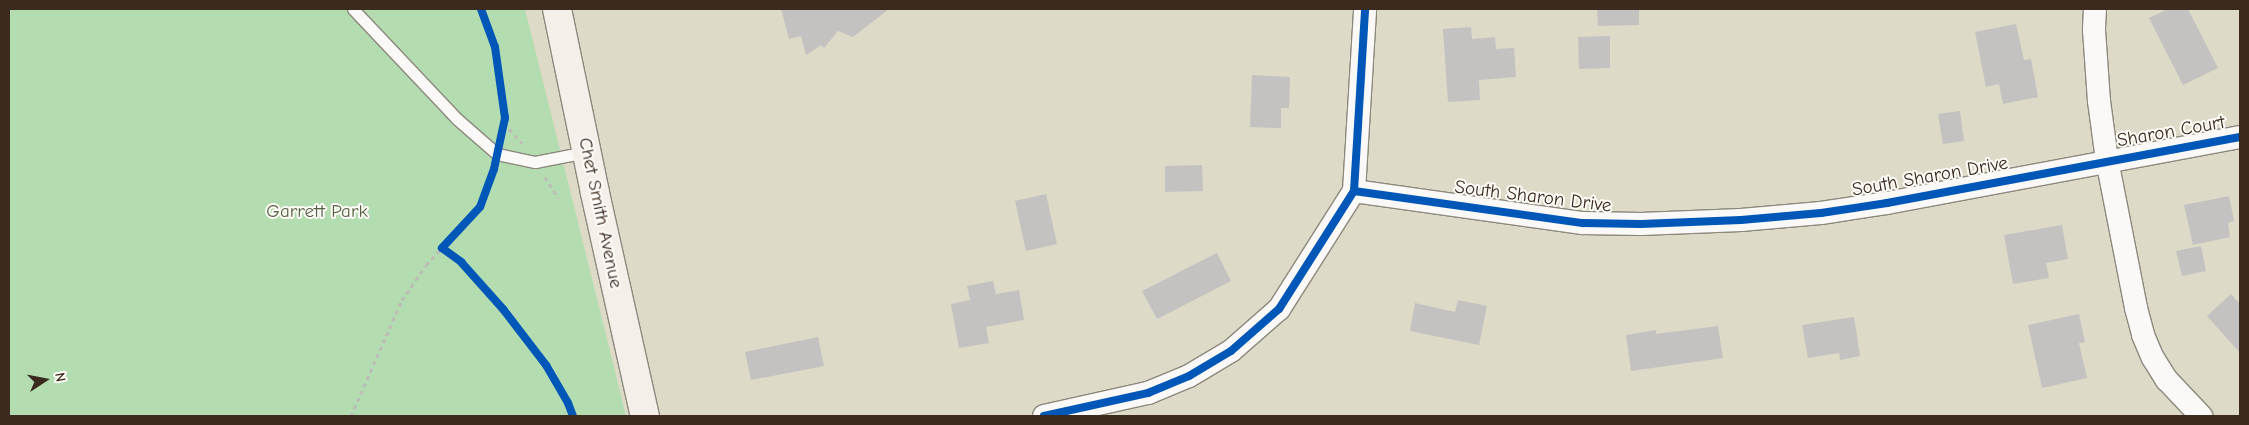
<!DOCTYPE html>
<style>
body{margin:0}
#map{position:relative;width:2249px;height:425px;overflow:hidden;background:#dddac7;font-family:"Comic Neue",sans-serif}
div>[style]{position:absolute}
.green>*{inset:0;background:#b3ddb0}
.building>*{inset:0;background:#c4c1c1}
.path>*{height:3px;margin-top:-1.5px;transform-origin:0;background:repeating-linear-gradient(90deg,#bdbbb6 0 4px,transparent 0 8px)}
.roads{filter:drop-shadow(1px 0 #8d887d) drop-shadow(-1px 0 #8d887d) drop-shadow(0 1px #8d887d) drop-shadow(0 -1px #8d887d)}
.lane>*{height:11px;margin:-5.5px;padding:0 5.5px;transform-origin:5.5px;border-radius:5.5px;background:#faf9f7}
.street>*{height:22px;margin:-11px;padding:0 11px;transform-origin:11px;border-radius:11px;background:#faf9f7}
.secondary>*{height:28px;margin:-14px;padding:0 14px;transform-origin:14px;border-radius:14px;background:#f4f0e9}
.cycleway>*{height:8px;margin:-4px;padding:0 4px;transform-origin:4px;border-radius:4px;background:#0057b8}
span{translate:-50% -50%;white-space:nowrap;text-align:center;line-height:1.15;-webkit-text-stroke:4px #fdfcf7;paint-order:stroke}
.street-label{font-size:19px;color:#3b2a1e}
.park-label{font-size:19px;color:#556044}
.frame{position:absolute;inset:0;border:10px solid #3b2a1e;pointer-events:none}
.north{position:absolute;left:20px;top:355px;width:50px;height:50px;-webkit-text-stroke:4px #fdfcf7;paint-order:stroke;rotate:79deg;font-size:14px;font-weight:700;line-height:20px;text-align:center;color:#3b2a1e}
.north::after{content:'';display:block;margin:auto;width:18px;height:22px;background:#3b2a1e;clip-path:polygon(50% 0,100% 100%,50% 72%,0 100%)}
</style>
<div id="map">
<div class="green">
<i style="clip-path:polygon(9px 9px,525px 9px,626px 416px,9px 416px)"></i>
</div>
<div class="building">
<i style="clip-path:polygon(781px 9px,889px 9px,853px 37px,838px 31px,824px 48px,821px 45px,806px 55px,801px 36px,789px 39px)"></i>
<i style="clip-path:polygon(1597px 9px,1639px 9px,1639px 25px,1598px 26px)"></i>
<i style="clip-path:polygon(2168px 9px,2188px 9px,2218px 68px,2183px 85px,2149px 18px)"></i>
<i style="clip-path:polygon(2016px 24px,2024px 60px,2031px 59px,2038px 97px,2003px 104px,1999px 84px,1986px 87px,1975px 32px)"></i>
<i style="clip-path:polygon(1471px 27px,1472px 39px,1495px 37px,1496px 49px,1514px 48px,1516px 77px,1479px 80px,1480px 100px,1448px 102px,1443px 29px)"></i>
<i style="clip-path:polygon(1610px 36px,1610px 68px,1579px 69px,1578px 37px)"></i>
<i style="clip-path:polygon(1252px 75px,1290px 77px,1289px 108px,1281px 108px,1281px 128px,1250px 127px)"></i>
<i style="clip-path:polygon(1960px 111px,1964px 141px,1943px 144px,1938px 114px)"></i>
<i style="clip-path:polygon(1202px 165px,1203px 191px,1165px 192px,1165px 166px)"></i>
<i style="clip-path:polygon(1046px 194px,1057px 244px,1026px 251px,1015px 201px)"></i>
<i style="clip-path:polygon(2229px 196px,2234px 221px,2228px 223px,2230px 237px,2193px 245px,2184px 205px)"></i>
<i style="clip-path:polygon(2062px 225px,2068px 259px,2046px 263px,2049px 278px,2013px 284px,2004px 235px)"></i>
<i style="clip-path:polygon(2201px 246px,2206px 271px,2182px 276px,2176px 251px)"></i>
<i style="clip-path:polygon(1217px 253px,1231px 281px,1157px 319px,1142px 291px)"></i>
<i style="clip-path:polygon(993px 281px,996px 294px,1019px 290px,1024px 320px,986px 327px,989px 343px,959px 348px,951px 304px,970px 300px,967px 286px)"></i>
<i style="clip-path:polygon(2231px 294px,2240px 304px,2240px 353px,2207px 316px)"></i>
<i style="clip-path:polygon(1458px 300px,1487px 306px,1479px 345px,1410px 331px,1415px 303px,1455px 312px)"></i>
<i style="clip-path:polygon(2079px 314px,2085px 342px,2079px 343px,2087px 378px,2042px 388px,2028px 325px)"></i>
<i style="clip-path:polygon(1854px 317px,1860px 356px,1840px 360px,1839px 353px,1808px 358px,1802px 325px)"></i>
<i style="clip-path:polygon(1718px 326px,1723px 358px,1631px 371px,1626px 335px,1656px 330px,1656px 334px)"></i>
<i style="clip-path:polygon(818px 337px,824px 366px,751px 380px,745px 352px)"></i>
</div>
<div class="path">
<i style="left:504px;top:123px;width:27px;rotate:48deg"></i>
<i style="left:545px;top:177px;width:25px;rotate:58deg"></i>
<i style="left:351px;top:416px;width:127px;rotate:-66.3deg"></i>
<i style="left:402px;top:300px;width:42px;rotate:-55.6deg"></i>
<i style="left:426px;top:265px;width:23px;rotate:-47deg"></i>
</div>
<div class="roads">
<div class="lane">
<i style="left:353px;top:9px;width:151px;rotate:46.6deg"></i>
<i style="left:457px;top:119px;width:53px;rotate:41.2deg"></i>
<i style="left:497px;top:154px;width:39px;rotate:12deg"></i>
<i style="left:535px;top:162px;width:52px;rotate:-11.1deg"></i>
</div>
<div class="street">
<i style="left:2095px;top:9px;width:21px;rotate:93deg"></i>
<i style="left:2094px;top:30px;width:71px;rotate:86deg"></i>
<i style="left:2099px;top:101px;width:60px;rotate:82.3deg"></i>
<i style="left:2107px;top:160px;width:151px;rotate:78.9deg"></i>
<i style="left:2136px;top:308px;width:28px;rotate:75deg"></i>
<i style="left:2143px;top:335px;width:25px;rotate:67deg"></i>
<i style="left:2153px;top:358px;width:26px;rotate:58deg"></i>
<i style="left:2167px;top:380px;width:50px;rotate:46.6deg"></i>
<i style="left:1354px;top:191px;width:231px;rotate:8deg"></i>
<i style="left:1583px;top:223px;width:58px;rotate:1deg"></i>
<i style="left:1641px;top:224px;width:100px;rotate:-2.3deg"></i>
<i style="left:1741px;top:220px;width:80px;rotate:-5deg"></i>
<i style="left:1821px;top:213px;width:67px;rotate:-8.6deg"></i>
<i style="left:1887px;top:203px;width:359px;rotate:-10.6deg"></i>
<i style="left:1044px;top:416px;width:107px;rotate:-12.5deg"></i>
<i style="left:1148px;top:393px;width:44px;rotate:-22.5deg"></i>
<i style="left:1189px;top:376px;width:49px;rotate:-30.8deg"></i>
<i style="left:1231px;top:351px;width:64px;rotate:-41.2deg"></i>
<i style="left:1279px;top:309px;width:140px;rotate:-57.6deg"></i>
<i style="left:1354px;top:191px;width:182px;rotate:-86.5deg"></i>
</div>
<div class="secondary">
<i style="left:557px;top:9px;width:188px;rotate:78.3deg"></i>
<i style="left:595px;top:193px;width:229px;rotate:77.4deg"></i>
</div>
</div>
<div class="cycleway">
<i style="left:481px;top:9px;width:40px;rotate:69.8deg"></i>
<i style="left:495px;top:47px;width:72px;rotate:82deg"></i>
<i style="left:505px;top:118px;width:52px;rotate:102.2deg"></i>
<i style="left:494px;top:169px;width:40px;rotate:110.2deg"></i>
<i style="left:480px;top:207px;width:56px;rotate:132.8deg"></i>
<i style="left:442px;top:248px;width:24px;rotate:36deg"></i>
<i style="left:461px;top:262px;width:63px;rotate:48.2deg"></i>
<i style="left:503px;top:309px;width:71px;rotate:52.5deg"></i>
<i style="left:546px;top:365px;width:44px;rotate:59.9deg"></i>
<i style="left:568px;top:403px;width:14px;rotate:69deg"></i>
<i style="left:1354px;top:191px;width:231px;rotate:8deg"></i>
<i style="left:1583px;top:223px;width:58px;rotate:1deg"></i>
<i style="left:1641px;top:224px;width:100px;rotate:-2.3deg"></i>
<i style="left:1741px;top:220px;width:80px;rotate:-5deg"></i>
<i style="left:1821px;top:213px;width:67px;rotate:-8.6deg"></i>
<i style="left:1887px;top:203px;width:359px;rotate:-10.6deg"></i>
<i style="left:1044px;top:416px;width:107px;rotate:-12.5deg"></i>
<i style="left:1148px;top:393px;width:44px;rotate:-22.5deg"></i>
<i style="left:1189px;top:376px;width:49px;rotate:-30.8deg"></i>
<i style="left:1231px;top:351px;width:64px;rotate:-41.2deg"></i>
<i style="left:1279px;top:309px;width:140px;rotate:-57.6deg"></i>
<i style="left:1354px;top:191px;width:182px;rotate:-86.5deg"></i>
</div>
<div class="street-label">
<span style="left:2171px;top:132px;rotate:-10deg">Sharon Court</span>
<span style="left:1930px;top:177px;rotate:-10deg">South Sharon Drive</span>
<span style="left:1533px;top:197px;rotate:7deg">South Sharon Drive</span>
<span style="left:600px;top:213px;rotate:78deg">Chet Smith Avenue</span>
</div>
<div class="park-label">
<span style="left:317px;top:212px">Garrett Park</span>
</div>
<div class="frame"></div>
<div class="north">N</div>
</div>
